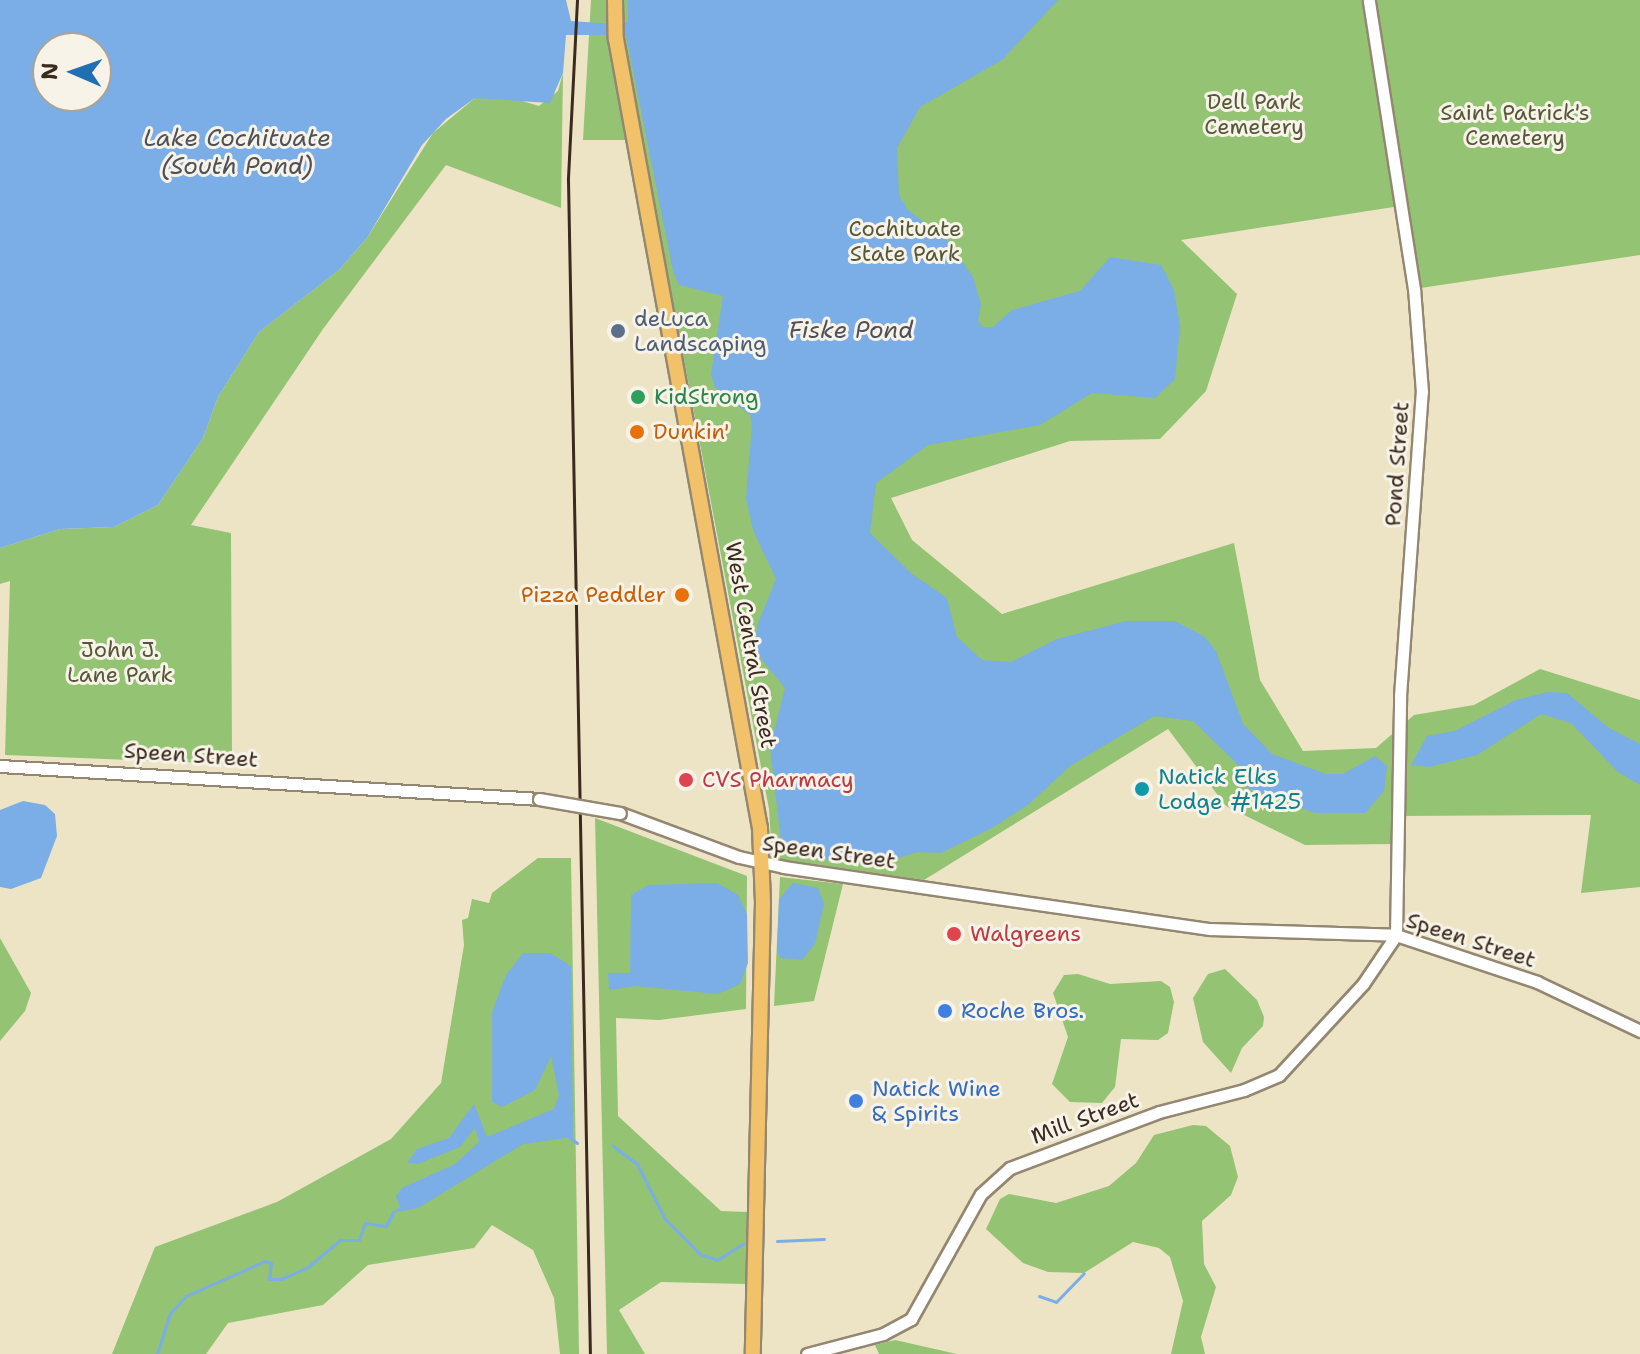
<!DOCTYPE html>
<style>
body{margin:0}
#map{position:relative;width:1640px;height:1354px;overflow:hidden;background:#ede4c6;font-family:"Shantell Sans",sans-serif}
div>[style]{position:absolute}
.green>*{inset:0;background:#93c373}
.water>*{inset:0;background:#7bade7}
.stream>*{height:3px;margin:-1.5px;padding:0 1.5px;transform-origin:1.5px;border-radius:1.5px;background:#7bade7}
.roads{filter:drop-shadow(2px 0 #948772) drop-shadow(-2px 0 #948772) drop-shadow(0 2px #948772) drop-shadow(0 -2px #948772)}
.minor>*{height:11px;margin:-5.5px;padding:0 5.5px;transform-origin:5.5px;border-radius:5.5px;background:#fff}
.major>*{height:14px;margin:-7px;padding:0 7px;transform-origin:7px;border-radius:7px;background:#f2c26a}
.rail>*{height:3px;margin:-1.5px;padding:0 1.5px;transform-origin:1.5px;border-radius:1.5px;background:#3b2a1e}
.bridges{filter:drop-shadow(2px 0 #948772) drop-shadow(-2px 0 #948772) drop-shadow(0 2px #948772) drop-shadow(0 -2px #948772)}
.minor-bridge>*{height:11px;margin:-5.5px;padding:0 5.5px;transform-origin:5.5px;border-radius:5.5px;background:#fff}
.dots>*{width:22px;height:22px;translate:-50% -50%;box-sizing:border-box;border:4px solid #f7f3e8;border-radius:50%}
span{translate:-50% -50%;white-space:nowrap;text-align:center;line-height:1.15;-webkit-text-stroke:6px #f7f3e8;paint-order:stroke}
.park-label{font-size:22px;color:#555838}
.service-label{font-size:22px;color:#4e5e75}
.left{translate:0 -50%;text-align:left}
.leisure-label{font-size:22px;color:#27864d}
.food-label{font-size:22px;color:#c56008}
.right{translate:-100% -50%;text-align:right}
.street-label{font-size:22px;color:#3b2a1e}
.culture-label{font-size:22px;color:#0d838f}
.health-label{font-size:22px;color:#be3a42}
.shop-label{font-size:22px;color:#366cbe}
.water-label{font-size:24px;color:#4e515a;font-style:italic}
.north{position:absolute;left:32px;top:32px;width:80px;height:80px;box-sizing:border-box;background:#f7f3e8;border:2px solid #aca397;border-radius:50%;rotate:272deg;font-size:22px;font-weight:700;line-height:32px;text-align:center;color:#3b2a1e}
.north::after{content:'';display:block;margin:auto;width:28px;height:36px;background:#1f6fb2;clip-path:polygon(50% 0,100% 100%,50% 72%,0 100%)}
</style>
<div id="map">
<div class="green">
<i style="clip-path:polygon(591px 0,607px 0,610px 54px,628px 140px,583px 140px)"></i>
<i style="clip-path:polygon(616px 0,1640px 0,1640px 255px,1414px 289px,1400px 206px,1181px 240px,1237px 294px,1206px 391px,1160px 439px,1070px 441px,891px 498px,912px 540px,1002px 614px,1234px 543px,1260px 680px,1303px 751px,1376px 748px,1414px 715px,1474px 705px,1540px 669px,1640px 700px,1640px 887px,1581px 893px,1591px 815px,1393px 816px,1393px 844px,1305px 845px,1226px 806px,1168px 729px,924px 880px,772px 858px,769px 809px)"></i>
<i style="clip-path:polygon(563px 73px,561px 208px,446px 165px,323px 329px,191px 525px,231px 533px,232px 764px,5px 755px,10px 581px,0 584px,0 548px,60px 529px,114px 527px,158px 505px,203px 438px,218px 397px,259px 332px,339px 270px,367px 238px,433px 133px,475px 98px,509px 97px,539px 106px,558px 91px)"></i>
<i style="clip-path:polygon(595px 818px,747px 876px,746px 1009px,659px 1020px,616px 1018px,618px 1116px,721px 1211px,747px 1212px,746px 1284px,661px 1282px,619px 1310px,645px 1354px,607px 1354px)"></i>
<i style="clip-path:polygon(538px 858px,571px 858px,579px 1354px,560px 1354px,554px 1298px,533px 1250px,492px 1225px,474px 1248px,368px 1265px,323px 1305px,228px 1323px,206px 1354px,112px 1354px,155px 1247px,277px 1202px,391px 1139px,441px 1083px,464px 945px,462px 920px,468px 918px,472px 899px,489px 903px,492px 893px)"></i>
<i style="clip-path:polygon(780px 877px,843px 884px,814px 1001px,774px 1006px)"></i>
<i style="clip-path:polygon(0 938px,31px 993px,25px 1011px,0 1041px)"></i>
<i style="clip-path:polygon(1225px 969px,1257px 1000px,1264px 1017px,1263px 1026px,1242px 1048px,1231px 1073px,1203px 1042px,1193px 998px,1208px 974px)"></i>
<i style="clip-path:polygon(1078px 974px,1110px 984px,1161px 981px,1170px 987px,1174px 1002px,1168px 1033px,1158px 1040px,1121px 1039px,1115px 1087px,1102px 1103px,1070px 1102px,1052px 1084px,1068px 1037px,1053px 993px,1064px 975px)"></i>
<i style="clip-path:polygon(1193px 1125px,1206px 1126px,1230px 1146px,1238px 1177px,1231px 1195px,1202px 1221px,1204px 1264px,1216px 1287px,1201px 1337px,1205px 1354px,1171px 1354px,1183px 1301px,1170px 1257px,1159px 1248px,1133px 1242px,1084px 1273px,1048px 1272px,1023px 1263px,986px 1229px,1000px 1199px,1009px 1194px,1056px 1203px,1109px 1186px,1136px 1163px,1154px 1135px)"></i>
<i style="clip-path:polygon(895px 1340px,957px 1354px,879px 1354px,875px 1345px)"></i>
</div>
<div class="water">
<i style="clip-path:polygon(evenodd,0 0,566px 0,571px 21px,615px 24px,628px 22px,628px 0,1058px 0,1002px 60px,920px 107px,897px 148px,899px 195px,908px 210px,947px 240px,973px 277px,981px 304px,978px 321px,983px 327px,993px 327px,1012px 310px,1080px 291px,1110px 257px,1161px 265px,1174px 290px,1180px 326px,1175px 379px,1155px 398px,1092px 393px,1040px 425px,928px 445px,876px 483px,870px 533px,912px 574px,947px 598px,957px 637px,982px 660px,1011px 662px,1057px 639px,1126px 621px,1175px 621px,1205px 637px,1216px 651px,1243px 724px,1272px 754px,1326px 774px,1343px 774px,1375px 756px,1387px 766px,1384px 791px,1365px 813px,1315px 813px,1245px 787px,1237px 764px,1193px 721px,1154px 716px,1070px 766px,1029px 804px,992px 828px,941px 853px,918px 852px,874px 865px,792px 856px,782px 849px,770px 748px,785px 688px,755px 651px,757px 626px,776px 579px,753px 530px,746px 498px,752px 425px,750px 415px,715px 388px,711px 374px,723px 296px,679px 285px,673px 271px,626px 35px,566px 35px,563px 73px,550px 103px,475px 98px,446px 119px,422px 145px,367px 238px,339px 270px,259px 332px,218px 397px,203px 438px,158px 505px,114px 527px,60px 529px,0 548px,0 0,48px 48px,96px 48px,96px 96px,48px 96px,48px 48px)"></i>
<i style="clip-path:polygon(1548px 692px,1567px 693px,1609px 728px,1640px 744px,1640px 785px,1618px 772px,1571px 723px,1541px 714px,1477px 755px,1429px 767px,1411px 765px,1427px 736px,1455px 731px,1516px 700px)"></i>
<i style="clip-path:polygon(23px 801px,45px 805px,55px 814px,57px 836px,41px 878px,11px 889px,0 887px,0 810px)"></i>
<i style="clip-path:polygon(717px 883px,738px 895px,747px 914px,748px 963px,740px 984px,718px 994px,636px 986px,609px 990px,608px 973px,630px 973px,631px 895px,648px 885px)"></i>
<i style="clip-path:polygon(793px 883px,818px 888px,824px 904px,815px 944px,802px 960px,781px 958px,777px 952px,779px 899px)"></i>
<i style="clip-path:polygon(523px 953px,550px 953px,571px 966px,573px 1137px,523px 1144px,418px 1208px,392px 1213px,400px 1207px,396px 1196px,402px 1188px,455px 1164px,479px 1142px,475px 1128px,460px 1147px,418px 1164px,407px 1163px,417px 1149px,449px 1138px,474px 1104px,487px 1137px,554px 1109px,559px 1095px,551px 1056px,535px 1090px,502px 1107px,492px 1102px,492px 1012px,506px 975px)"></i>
</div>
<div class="stream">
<i style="left:569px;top:1137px;width:10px;rotate:37deg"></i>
<i style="left:613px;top:1146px;width:30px;rotate:37deg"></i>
<i style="left:637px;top:1164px;width:62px;rotate:63deg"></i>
<i style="left:665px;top:1219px;width:49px;rotate:45deg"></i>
<i style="left:700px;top:1254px;width:18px;rotate:19deg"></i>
<i style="left:717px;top:1260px;width:31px;rotate:-32deg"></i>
<i style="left:777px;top:1241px;width:47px;rotate:-2.4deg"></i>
<i style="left:1039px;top:1296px;width:18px;rotate:19deg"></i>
<i style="left:1056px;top:1302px;width:40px;rotate:-46deg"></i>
<i style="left:157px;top:1354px;width:43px;rotate:-72.4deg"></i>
<i style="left:170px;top:1313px;width:23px;rotate:-47deg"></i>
<i style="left:186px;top:1296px;width:86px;rotate:-23.9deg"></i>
<i style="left:265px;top:1261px;width:6px;rotate:18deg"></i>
<i style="left:271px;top:1263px;width:16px;rotate:97deg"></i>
<i style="left:269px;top:1279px;width:12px"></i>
<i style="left:281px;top:1279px;width:30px;rotate:-24deg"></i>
<i style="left:308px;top:1267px;width:42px;rotate:-40.2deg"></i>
<i style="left:340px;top:1240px;width:19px"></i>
<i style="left:359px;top:1240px;width:18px;rotate:-71deg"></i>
<i style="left:365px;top:1223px;width:21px;rotate:8deg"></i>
<i style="left:386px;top:1226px;width:16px;rotate:-63deg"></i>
</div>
<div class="roads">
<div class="minor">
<i style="left:0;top:766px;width:540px;rotate:3.5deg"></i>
<i style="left:620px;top:813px;width:127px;rotate:20.3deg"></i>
<i style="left:739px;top:857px;width:46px;rotate:12.5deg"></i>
<i style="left:784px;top:867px;width:430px;rotate:8.3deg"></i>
<i style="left:1210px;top:929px;width:186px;rotate:1.8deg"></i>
<i style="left:1396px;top:935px;width:149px;rotate:18.4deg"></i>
<i style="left:1537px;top:982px;width:114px;rotate:25.4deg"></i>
<i style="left:807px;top:1354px;width:79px;rotate:-14.7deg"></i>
<i style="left:883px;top:1334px;width:32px;rotate:-28deg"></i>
<i style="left:911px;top:1319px;width:143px;rotate:-60.8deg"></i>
<i style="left:981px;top:1194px;width:39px;rotate:-42deg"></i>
<i style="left:1010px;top:1168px;width:159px;rotate:-20.6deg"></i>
<i style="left:1159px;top:1112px;width:88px;rotate:-14.5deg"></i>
<i style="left:1244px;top:1090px;width:38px;rotate:-23deg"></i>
<i style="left:1279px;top:1075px;width:124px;rotate:-47.3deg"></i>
<i style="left:1363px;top:984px;width:59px;rotate:-56deg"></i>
<i style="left:1396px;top:935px;width:239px;rotate:-89deg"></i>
<i style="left:1400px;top:696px;width:305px;rotate:-85.9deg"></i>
<i style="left:1422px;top:392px;width:103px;rotate:-94.4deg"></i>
<i style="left:1414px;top:289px;width:292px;rotate:-98.9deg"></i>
</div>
<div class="major">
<i style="left:615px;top:0;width:39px;rotate:89deg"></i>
<i style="left:616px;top:39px;width:802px;rotate:79.66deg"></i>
<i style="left:760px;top:828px;width:74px;rotate:87.7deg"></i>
<i style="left:763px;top:902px;width:452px;rotate:91.3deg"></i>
</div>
</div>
<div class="rail">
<i style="left:577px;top:0;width:180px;rotate:92.9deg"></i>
<i style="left:568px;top:180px;width:1174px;rotate:88.93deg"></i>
</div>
<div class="bridges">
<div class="minor-bridge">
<i style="left:539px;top:799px;width:82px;rotate:9.8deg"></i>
</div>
</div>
<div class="dots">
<i style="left:618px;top:331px;background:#5c6f8a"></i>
<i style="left:638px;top:397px;background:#2e9e5b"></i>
<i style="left:637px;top:432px;background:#e8710a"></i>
<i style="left:682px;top:595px;background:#e8710a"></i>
<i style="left:686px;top:780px;background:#e0444e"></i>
<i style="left:1142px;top:789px;background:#0f9aa8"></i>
<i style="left:954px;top:934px;background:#e0444e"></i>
<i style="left:945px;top:1011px;background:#3f7fe0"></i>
<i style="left:856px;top:1101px;background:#3f7fe0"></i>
</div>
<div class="park-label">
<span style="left:1254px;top:114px">Dell Park<br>Cemetery</span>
<span style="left:1515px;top:125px">Saint Patrick's<br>Cemetery</span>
<span style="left:905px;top:241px">Cochituate<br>State Park</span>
<span style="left:120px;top:662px">John J.<br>Lane Park</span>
</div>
<div class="service-label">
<span class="left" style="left:634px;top:331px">deLuca<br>Landscaping</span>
</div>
<div class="leisure-label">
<span class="left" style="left:654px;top:397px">KidStrong</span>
</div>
<div class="food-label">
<span class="left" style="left:653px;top:432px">Dunkin'</span>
<span class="right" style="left:666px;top:595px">Pizza Peddler</span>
</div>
<div class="street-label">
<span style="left:1397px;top:464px;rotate:-86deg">Pond Street</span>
<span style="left:751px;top:645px;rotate:80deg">West Central Street</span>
<span style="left:191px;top:755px;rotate:4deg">Speen Street</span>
<span style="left:829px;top:852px;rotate:8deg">Speen Street</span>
<span style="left:1471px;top:940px;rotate:18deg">Speen Street</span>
<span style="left:1085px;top:1118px;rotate:-20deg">Mill Street</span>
</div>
<div class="culture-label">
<span class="left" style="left:1158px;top:789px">Natick Elks<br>Lodge #1425</span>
</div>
<div class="health-label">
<span class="left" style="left:702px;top:780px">CVS Pharmacy</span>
<span class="left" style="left:970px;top:934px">Walgreens</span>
</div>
<div class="shop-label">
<span class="left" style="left:961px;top:1011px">Roche Bros.</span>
<span class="left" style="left:872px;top:1101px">Natick Wine<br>&amp; Spirits</span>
</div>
<div class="water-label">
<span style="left:237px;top:153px">Lake Cochituate<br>(South Pond)</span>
<span style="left:851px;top:331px">Fiske Pond</span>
</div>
<div class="north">N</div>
</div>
